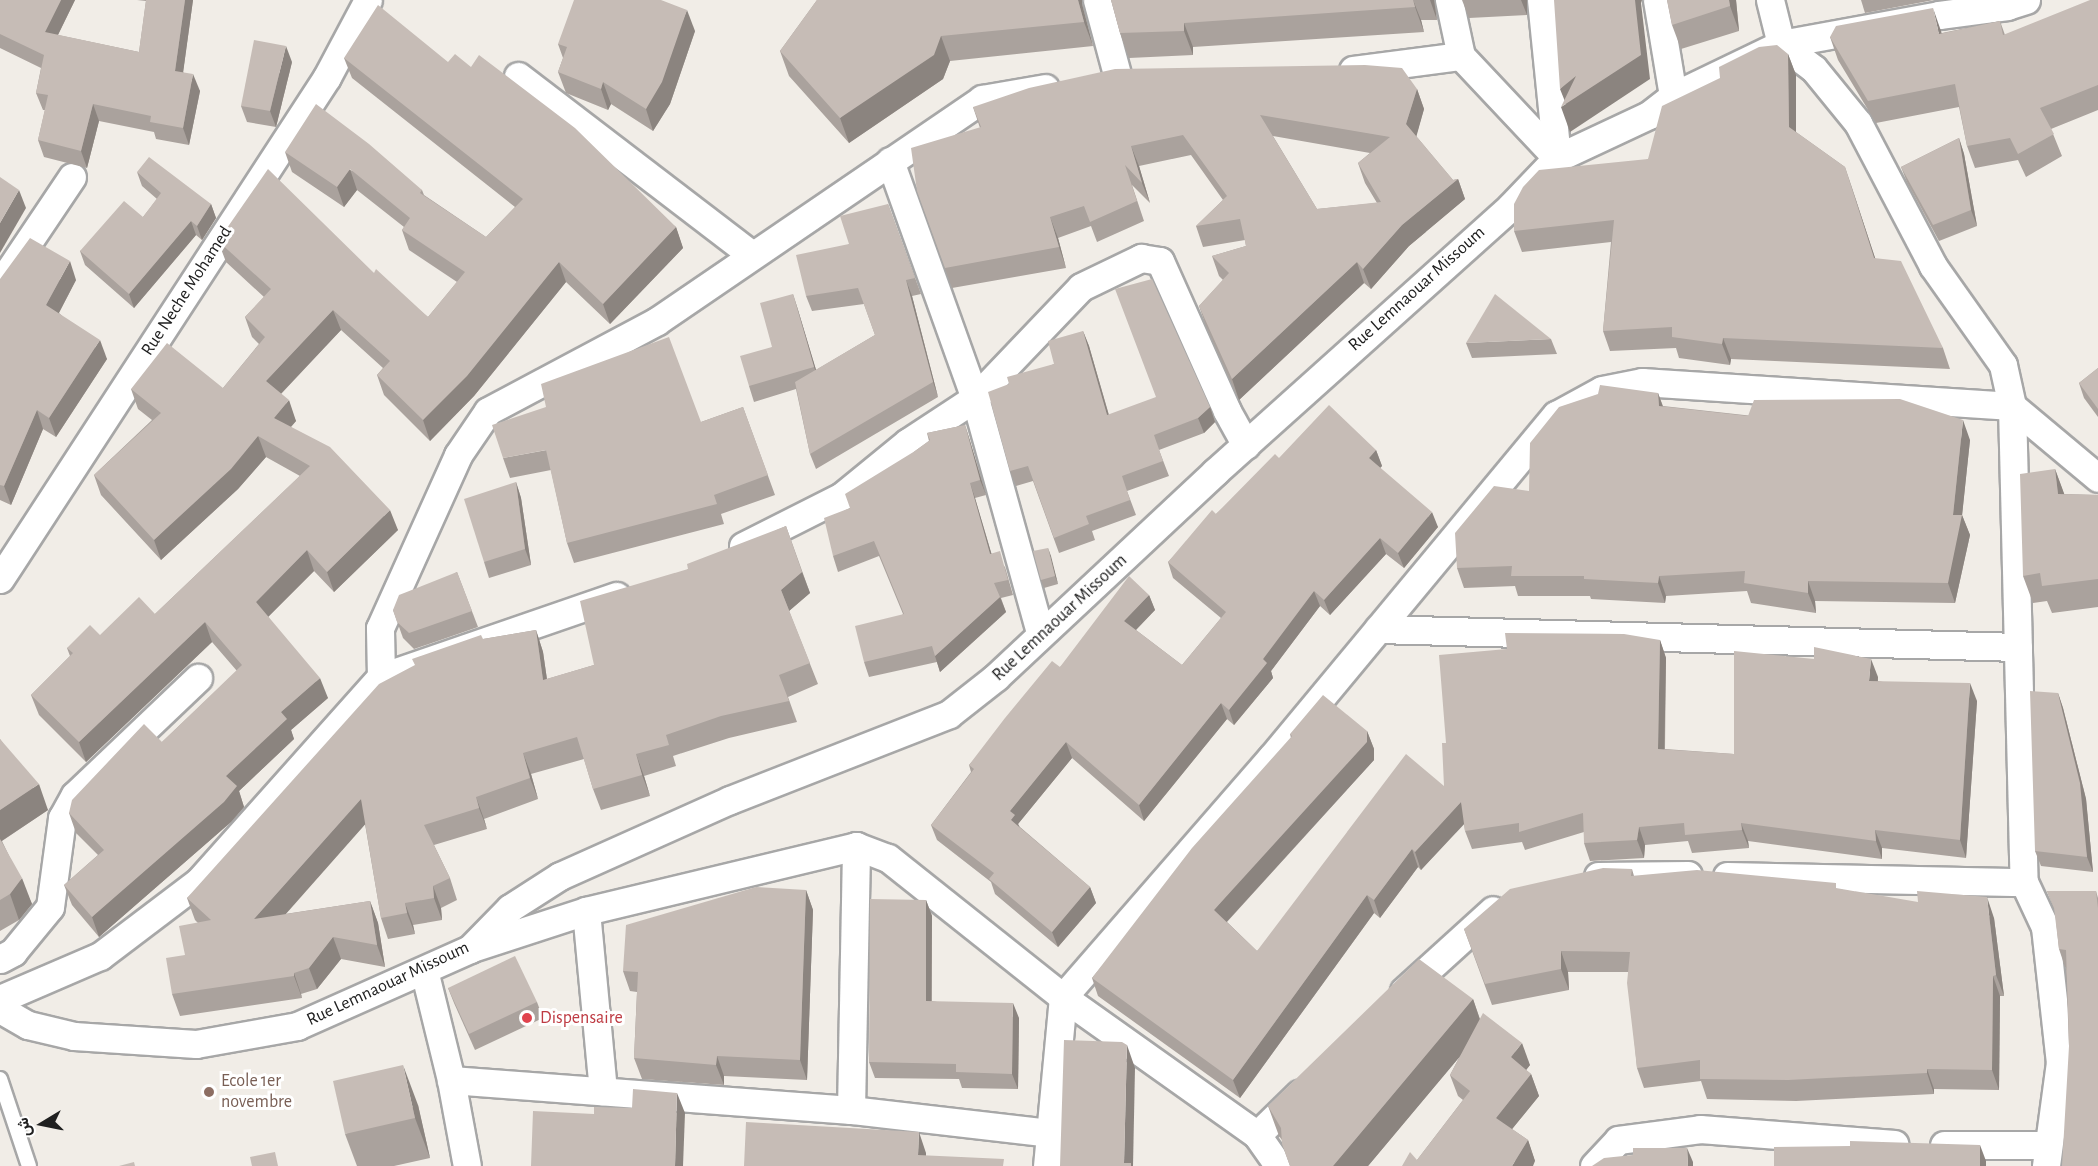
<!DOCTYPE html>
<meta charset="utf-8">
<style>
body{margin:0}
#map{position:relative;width:2098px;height:1166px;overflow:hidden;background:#f1ede7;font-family:"Alegreya Sans",Vazirmatn,sans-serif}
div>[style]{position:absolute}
.roads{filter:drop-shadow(2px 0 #a7a7a7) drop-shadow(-2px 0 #a7a7a7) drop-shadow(0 2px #a7a7a7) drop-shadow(0 -2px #a7a7a7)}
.service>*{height:14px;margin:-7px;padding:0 7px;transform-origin:7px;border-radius:7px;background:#fff}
.minor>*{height:27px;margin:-13.5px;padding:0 13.5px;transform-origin:13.5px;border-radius:13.5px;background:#fff}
.wall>*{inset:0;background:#aaa29d}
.shaded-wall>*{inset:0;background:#8b847f}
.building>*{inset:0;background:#c6bcb6}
.dots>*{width:16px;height:16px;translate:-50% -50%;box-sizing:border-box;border:3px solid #fff;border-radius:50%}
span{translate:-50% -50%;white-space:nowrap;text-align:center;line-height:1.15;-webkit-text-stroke:6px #fff;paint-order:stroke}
.street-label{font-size:18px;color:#202020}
.health-label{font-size:18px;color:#be3a42}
.left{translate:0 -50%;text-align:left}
.education-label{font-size:18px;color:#785e54}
.north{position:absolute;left:12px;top:1094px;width:60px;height:60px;-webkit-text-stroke:4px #fff;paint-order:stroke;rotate:260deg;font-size:16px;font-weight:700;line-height:24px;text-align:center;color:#202020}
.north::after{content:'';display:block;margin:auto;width:21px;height:27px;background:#202020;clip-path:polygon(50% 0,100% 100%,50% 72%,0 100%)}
</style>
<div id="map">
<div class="roads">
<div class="service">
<i style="left:0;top:1079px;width:92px;rotate:71.6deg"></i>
</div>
<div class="minor">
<i style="left:1097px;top:0;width:77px;rotate:74.9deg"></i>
<i style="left:1449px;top:0;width:57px;rotate:77.9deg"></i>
<i style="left:1541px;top:0;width:159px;rotate:84.2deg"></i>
<i style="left:1657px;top:0;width:97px;rotate:80.5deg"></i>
<i style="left:1770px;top:0;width:45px;rotate:76deg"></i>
<i style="left:1781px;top:44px;width:41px;rotate:37.1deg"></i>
<i style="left:1814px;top:69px;width:70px;rotate:50.8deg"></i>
<i style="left:1858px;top:123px;width:161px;rotate:62.3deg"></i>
<i style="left:1933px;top:266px;width:121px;rotate:54.7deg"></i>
<i style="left:2003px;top:365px;width:42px;rotate:77.6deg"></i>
<i style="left:2012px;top:406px;width:476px;rotate:88.6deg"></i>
<i style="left:2024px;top:882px;width:50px;rotate:65deg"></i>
<i style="left:2045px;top:927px;width:136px;rotate:83.7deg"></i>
<i style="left:2060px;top:1062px;width:105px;rotate:97.7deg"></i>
<i style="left:1353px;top:70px;width:109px;rotate:-7.4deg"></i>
<i style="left:1461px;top:56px;width:140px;rotate:46.7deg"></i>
<i style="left:518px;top:76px;width:293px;rotate:37.4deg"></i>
<i style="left:890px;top:161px;width:252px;rotate:70.3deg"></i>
<i style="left:975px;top:398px;width:244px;rotate:74.5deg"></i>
<i style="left:0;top:284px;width:129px;rotate:-56.1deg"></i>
<i style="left:743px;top:546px;width:111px;rotate:-26.8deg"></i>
<i style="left:842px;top:496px;width:85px;rotate:-39.3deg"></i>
<i style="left:908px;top:442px;width:80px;rotate:-33.3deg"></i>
<i style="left:975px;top:398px;width:153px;rotate:-46.3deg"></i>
<i style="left:1081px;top:287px;width:67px;rotate:-25.8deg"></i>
<i style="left:1141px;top:258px;width:19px;rotate:9deg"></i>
<i style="left:1160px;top:261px;width:164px;rotate:65.9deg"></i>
<i style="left:1227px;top:411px;width:39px;rotate:61deg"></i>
<i style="left:0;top:579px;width:599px;rotate:-56.92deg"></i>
<i style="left:327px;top:77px;width:87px;rotate:-62deg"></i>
<i style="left:1378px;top:629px;width:640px;rotate:1.61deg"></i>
<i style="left:381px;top:677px;width:249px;rotate:-19deg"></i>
<i style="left:1598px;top:876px;width:90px;rotate:-0.6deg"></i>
<i style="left:1727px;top:876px;width:297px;rotate:1.2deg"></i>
<i style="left:586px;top:911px;width:181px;rotate:84.6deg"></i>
<i style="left:472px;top:948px;width:120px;rotate:-18deg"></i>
<i style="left:586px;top:911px;width:278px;rotate:-13.5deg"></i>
<i style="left:856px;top:846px;width:34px;rotate:21deg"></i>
<i style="left:888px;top:858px;width:223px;rotate:38.5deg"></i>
<i style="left:1063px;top:997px;width:317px;rotate:-49deg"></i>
<i style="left:1271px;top:758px;width:446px;rotate:-50.3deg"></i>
<i style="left:1556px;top:415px;width:52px;rotate:-28.5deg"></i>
<i style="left:1602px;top:390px;width:41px;rotate:-11.3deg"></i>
<i style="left:1642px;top:382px;width:371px;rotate:3.7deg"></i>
<i style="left:2012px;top:406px;width:112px;rotate:39.9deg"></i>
<i style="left:0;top:959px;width:15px;rotate:-28deg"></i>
<i style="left:13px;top:952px;width:58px;rotate:-50.6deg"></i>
<i style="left:50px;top:907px;width:90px;rotate:-82.3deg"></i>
<i style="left:62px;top:818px;width:26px;rotate:-61deg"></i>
<i style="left:75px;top:795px;width:170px;rotate:-43.6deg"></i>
<i style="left:424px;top:970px;width:113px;rotate:76.2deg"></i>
<i style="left:451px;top:1080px;width:87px;rotate:79.5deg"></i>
<i style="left:1404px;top:991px;width:120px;rotate:-42.3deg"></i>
<i style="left:0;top:999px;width:109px;rotate:-23.3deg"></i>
<i style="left:100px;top:956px;width:124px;rotate:-37.1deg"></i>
<i style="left:199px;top:881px;width:273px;rotate:-48.3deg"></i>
<i style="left:381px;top:677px;width:49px;rotate:-91.2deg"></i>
<i style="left:380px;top:628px;width:190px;rotate:-65.7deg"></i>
<i style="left:458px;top:455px;width:53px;rotate:-55.7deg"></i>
<i style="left:488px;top:411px;width:191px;rotate:-28deg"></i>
<i style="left:657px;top:321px;width:394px;rotate:-34.3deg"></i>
<i style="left:982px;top:99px;width:64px;rotate:-9.9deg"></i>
<i style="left:0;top:1009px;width:32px;rotate:30deg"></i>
<i style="left:28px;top:1025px;width:47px;rotate:13.4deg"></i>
<i style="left:74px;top:1036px;width:122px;rotate:3.8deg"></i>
<i style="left:196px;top:1044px;width:103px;rotate:-10.1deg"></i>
<i style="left:297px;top:1026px;width:189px;rotate:-24deg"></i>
<i style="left:470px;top:949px;width:57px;rotate:-45.7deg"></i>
<i style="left:510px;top:908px;width:59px;rotate:-32.6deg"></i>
<i style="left:560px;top:876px;width:186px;rotate:-24.1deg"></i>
<i style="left:730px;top:800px;width:235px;rotate:-21.4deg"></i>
<i style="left:949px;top:714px;width:60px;rotate:-38.2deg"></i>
<i style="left:996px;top:677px;width:300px;rotate:-43.1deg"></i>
<i style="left:1215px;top:472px;width:397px;rotate:-41.9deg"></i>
<i style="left:1510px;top:207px;width:68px;rotate:-46.2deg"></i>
<i style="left:1557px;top:158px;width:102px;rotate:-25.1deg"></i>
<i style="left:1649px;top:115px;width:31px;rotate:-38deg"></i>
<i style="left:1673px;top:96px;width:120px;rotate:-25.7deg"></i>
<i style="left:1781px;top:44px;width:161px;rotate:-10.4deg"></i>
<i style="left:1939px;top:15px;width:69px;rotate:-7.5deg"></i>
<i style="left:2007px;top:6px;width:20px;rotate:-18deg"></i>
<i style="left:451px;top:1080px;width:401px;rotate:4.3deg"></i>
<i style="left:851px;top:1110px;width:199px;rotate:6.6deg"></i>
<i style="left:851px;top:1110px;width:264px;rotate:-88.9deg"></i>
<i style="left:1257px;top:1135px;width:59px;rotate:-44.3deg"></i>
<i style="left:1944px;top:1145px;width:104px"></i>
<i style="left:1047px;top:1166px;width:170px;rotate:-84.6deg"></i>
<i style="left:1063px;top:997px;width:238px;rotate:35.4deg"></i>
<i style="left:1257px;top:1135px;width:38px;rotate:55deg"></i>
<i style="left:1594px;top:1166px;width:35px;rotate:-47deg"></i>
<i style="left:1618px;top:1140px;width:83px;rotate:-7.6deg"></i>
<i style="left:1700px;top:1129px;width:195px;rotate:4.4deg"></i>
</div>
</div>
<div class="wall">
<i style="clip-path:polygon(0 0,75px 0,58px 35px,139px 52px,146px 1px,137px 0,193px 0,183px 72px,200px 91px,189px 145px,156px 139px,154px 132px,99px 121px,87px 168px,44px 157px,38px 140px,45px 110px,43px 110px,36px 93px,41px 68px,0 48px)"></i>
<i style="clip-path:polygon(817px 0,1082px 0,1082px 4px,1093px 46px,950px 61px,943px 79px,849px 143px,789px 76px,780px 51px)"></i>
<i style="clip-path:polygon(1111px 0,1434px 0,1437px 20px,1421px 20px,1424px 32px,1193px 47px,1193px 55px,1129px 58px,1120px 33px)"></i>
<i style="clip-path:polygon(1462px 0,1527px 0,1527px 15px,1469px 18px)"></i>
<i style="clip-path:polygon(1667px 0,1736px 0,1739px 31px,1681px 49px,1672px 25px)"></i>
<i style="clip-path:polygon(1861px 0,1934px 0,1865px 13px)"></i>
<i style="clip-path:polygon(2098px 0,2098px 110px,2051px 129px,2062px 156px,2026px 177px,2018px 160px,1975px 168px,1967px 146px,1959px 107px,1876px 123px,1838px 60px,1830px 37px,1942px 33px,2000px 21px,2005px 35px)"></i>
<i style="clip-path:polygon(695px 31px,670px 104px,653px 131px,611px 104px,608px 110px,566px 93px,558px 72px,563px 58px,558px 44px)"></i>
<i style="clip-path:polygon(1788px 54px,1796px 75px,1796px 132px,1845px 167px,1875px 258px,1943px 348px,1950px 369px,1731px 359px,1730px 365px,1679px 358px,1676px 348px,1610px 351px,1603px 331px,1611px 242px,1522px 252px,1514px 231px,1648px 159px)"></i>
<i style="clip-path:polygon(344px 58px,448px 62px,676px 227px,683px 248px,610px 324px,566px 282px,474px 396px,430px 441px,384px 395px,377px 375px,383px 368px,341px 330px,281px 394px,296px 421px,291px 427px,398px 530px,334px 592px,314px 571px,268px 617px,328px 698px,291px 730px,294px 739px,239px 791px,244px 807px,231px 822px,99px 937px,72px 905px,64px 885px,98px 855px,76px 833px,69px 813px,162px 742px,237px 671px,212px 642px,86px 762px,39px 715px,31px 695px,70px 656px,67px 648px,155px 614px,300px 476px,266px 457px,238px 489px,161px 560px,101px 495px,94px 475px,152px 420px,138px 409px,131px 389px,223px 388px,259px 344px,252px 337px,245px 317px,264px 297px,226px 262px,218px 241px,374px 273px,428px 317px,457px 282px,409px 250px,402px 230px,404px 227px,357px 190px,344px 207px,292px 172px,285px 152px,422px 190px,424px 195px,486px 237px,515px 207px,352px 78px)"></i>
<i style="clip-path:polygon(292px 62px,276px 127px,247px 122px,241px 106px)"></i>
<i style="clip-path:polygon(evenodd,1417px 89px,1424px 109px,1416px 136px,1453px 180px,1458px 179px,1465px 199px,1409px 246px,1371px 289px,1364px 283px,1239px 400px,1206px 326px,1199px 306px,1223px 280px,1219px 276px,1212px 256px,1246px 246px,1245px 240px,1203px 247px,1196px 226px,1223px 200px,1191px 155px,1139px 166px,1150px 203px,1132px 185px,1144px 221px,1097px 242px,1091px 226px,1058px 238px,1066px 268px,952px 288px,917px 191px,980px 128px,973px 107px,1417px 89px,1273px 136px,1370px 153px,1358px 163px,1365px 183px,1377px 203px,1317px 209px,1273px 136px)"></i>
<i style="clip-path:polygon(1959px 138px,1964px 154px,1977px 226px,1939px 241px,1907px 182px,1901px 167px)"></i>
<i style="clip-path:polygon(137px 172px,211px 204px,216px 218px,202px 240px,196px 235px,134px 308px,85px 265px,80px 251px,143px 217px,157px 199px,142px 186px)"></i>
<i style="clip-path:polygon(888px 204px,921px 294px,912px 296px,938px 397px,816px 469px,810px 454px,796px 389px,754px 402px,749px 386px,772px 347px,793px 294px,798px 310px,816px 370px,875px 335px,864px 304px,812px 311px,806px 296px,849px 244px)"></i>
<i style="clip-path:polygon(0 279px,76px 280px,59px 313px,107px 359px,56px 437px,43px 429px,11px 505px,0 500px)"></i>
<i style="clip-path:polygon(1083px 331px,1089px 346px,1109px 415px,1210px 407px,1215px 422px,1204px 433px,1159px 450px,1169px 476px,1127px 491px,1136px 515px,1092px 531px,1095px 540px,1059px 553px,1033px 481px,1016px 486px,1010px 471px,1009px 384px,1054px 364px)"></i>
<i style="clip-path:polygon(1551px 339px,1557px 354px,1472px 358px,1466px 343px)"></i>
<i style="clip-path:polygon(2098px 368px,2098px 417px,2084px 398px,2079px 383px)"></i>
<i style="clip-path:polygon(1658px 393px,1663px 406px,1970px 440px,1962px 515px,1970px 535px,1955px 603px,1815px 601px,1816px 613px,1751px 603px,1747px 591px,1666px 596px,1665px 603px,1591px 599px,1590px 596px,1518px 596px,1515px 586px,1464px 588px,1457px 568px,1529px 491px)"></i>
<i style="clip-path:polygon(743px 407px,775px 495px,721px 514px,724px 524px,574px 563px,567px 543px,551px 470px,510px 478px,503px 458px,701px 422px)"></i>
<i style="clip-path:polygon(965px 425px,970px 441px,986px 495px,975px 498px,991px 553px,1005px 567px,1013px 595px,1001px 598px,1006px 612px,940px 672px,937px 662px,869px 677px,864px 662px,903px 614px,879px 556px,838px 572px,833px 556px,850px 508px,915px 451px,929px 441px,927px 433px)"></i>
<i style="clip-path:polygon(1376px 450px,1382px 466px,1380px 468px,1438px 527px,1404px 568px,1386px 554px,1330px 615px,1320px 606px,1271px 671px,1273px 678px,1234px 725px,1227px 719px,1144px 821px,1072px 758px,1018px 824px,1020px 827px,1090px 887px,1096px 903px,1058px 947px,995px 894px,991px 882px,937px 840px,931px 825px,971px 772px,969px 765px,1060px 667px,1149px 595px,1155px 610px,1136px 630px,1182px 665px,1221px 618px,1173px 578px,1168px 562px,1216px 514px,1279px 458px)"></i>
<i style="clip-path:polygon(2055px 469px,2064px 494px,2098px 495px,2098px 607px,2052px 613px,2047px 601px,2033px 603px,2023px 576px)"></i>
<i style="clip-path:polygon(516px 482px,521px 498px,531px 565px,489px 578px,484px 562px)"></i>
<i style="clip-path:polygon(786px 526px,810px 593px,789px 611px,818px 684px,788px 697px,797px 722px,729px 738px,673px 756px,676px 766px,644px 776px,650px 796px,601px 810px,593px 789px,584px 759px,531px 774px,538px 799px,484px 819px,487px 829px,434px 845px,450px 878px,457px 900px,441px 908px,442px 920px,413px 925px,415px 934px,388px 939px,381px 918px,365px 824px,285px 914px,370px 901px,378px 923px,385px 967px,341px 959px,317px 989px,301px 994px,302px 998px,180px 1016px,172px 994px,185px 955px,198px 923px,195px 920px,187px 898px,483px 639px,536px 630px,543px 652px,547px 679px,594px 665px,688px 569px)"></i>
<i style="clip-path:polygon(1048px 548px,1058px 584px,1044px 588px,1041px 580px)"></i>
<i style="clip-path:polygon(457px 572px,478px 627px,414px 649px,403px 638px,393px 610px)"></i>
<i style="clip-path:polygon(1660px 640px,1666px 658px,1665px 749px,1734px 754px,1878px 677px,1878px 681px,1977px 701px,1966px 858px,1882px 848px,1882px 859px,1748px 841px,1749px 848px,1692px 853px,1688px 841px,1645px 845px,1644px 858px,1590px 861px,1584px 843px,1584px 832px,1525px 850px,1522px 842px,1472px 849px,1465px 831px,1464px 823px,1421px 870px,1418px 867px,1380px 918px,1374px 913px,1240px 1098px,1098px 996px,1092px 978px,1291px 738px,1290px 734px,1367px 731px,1374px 749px,1374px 760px,1227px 922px,1257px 951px,1444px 786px,1446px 743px)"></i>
<i style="clip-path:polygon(2058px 693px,2063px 708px,2086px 799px,2093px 872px,2041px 866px,2035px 851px)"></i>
<i style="clip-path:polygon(0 739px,48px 810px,2px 841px,32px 904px,19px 920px,0 931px)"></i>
<i style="clip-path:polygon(1632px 869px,1634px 876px,1838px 889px,1994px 918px,2004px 996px,2000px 996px,1999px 1090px,1934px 1089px,1934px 1094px,1796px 1101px,1707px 1099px,1701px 1081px,1644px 1088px,1637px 1068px,1628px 972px,1568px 972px,1569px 990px,1492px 1005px,1464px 929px)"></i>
<i style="clip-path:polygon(806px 890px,813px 910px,807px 1080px,724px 1076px,724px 1085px,642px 1079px,634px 1058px,637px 992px,630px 991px,623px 971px)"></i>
<i style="clip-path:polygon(2047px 891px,2096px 891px,2098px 898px,2098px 1166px,2069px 1046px,2066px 967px,2065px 967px,2059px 949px,2055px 911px)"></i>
<i style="clip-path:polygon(926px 900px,932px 916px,932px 1001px,1019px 1018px,1018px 1089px,962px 1088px,959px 1079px,875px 1078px,869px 1062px)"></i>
<i style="clip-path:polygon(448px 988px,537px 1002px,543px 1018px,475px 1050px,454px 1003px)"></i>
<i style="clip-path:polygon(1473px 999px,1480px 1019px,1530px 1065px,1526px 1070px,1531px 1074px,1539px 1096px,1512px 1129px,1528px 1140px,1535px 1161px,1417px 1160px,1463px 1100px,1458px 1096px,1450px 1075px,1460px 1056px,1368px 1166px,1290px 1166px,1282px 1144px,1282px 1140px,1279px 1136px,1268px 1106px)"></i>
<i style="clip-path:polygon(418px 1105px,430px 1158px,394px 1166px,357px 1166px,345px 1134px)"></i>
</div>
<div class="shaded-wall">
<i style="clip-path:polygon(61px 0,75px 0,51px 49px,45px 32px)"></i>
<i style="clip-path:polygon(185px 0,193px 0,181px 88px,175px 71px)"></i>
<i style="clip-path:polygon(1078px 0,1082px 0,1082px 4px,1093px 46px,1084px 22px)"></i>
<i style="clip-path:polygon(1413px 0,1421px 20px,1424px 32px,1415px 7px)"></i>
<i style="clip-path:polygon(1430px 0,1434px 0,1437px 20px)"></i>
<i style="clip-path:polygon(1521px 0,1527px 0,1527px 15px)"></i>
<i style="clip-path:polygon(1635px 0,1642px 0,1641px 3px,1650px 79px,1570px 132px,1561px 107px,1566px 104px,1560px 89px)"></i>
<i style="clip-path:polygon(1729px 0,1736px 0,1739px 31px,1730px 6px)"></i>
<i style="clip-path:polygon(1933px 8px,1941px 31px,1948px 56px,1939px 34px)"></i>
<i style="clip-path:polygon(687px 10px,695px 31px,670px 104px,653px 131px,646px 109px)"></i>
<i style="clip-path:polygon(1184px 23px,1193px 47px,1193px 55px,1184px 31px)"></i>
<i style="clip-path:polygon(941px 36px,950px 61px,943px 79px,849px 143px,840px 118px)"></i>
<i style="clip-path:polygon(286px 46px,292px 62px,276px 127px,270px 111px)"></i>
<i style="clip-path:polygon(1788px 54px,1796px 75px,1796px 148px,1789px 127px)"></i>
<i style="clip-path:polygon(193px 74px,200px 91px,189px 145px,183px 128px)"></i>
<i style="clip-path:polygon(603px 82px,611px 104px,608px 110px,601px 89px)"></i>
<i style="clip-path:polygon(1417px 89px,1424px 109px,1414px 145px,1406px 124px)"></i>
<i style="clip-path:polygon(93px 104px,99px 121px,87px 168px,81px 151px)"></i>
<i style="clip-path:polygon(1959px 138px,1964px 154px,1977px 226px,1971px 210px)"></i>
<i style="clip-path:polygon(1131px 146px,1139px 166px,1150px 203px,1142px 183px)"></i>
<i style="clip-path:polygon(1845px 167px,1852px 188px,1882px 279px,1874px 258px)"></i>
<i style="clip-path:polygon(350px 169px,357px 190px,344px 207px,337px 187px)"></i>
<i style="clip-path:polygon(1458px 179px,1465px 199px,1409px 246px,1371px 289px,1363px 269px,1402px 225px)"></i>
<i style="clip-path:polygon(19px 190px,26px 208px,0 253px,0 223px)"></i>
<i style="clip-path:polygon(211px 204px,216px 218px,202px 240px,197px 226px)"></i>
<i style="clip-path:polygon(1050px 217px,1058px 238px,1066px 268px,1059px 247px)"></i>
<i style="clip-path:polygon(191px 221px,196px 235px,134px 308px,129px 294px)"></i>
<i style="clip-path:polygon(676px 227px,683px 248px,610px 324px,603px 304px)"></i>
<i style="clip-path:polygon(70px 261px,76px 280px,53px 324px,46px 305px)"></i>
<i style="clip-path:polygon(559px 262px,566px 282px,474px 396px,430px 441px,423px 420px)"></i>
<i style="clip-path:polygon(1357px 262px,1364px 283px,1239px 400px,1232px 379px)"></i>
<i style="clip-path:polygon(906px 280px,912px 296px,938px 397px,933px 382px)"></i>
<i style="clip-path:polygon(793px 294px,798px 310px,820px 383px,814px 367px)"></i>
<i style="clip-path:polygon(333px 310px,341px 330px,274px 401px,266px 381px)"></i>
<i style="clip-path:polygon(1083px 331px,1089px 346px,1113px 430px,1107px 415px)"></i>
<i style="clip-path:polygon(1723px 338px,1731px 359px,1730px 365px,1722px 344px)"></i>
<i style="clip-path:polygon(100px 340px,107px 359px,56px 437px,49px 418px)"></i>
<i style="clip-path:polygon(1658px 393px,1665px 413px,1659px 406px)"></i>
<i style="clip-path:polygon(289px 400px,296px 421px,281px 438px,274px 418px)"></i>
<i style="clip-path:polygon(1210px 407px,1215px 422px,1204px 433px,1198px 418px)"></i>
<i style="clip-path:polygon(37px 410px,43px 429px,11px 505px,4px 486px)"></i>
<i style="clip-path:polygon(1963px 420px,1970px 440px,1962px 516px,1962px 515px,1970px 535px,1955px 603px,1948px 583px,1953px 515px)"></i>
<i style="clip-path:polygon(965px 425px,970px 441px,986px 495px,980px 480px)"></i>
<i style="clip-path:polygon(258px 436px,266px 457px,238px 489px,161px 560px,154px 540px)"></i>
<i style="clip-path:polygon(1376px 450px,1382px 466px,1374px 474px,1369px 458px)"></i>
<i style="clip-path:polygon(2055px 469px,2065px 496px,2058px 494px)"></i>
<i style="clip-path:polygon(516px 482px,521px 498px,531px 565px,525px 549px)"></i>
<i style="clip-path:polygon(970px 483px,975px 498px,996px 569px,990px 554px)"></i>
<i style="clip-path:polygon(390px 510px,398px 530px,334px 592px,327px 572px)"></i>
<i style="clip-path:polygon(1432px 512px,1438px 527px,1404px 568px,1398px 553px)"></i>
<i style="clip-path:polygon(1380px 538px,1386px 554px,1330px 615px,1324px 600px)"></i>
<i style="clip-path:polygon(1048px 548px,1051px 556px,1058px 584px,1055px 576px)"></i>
<i style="clip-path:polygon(307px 550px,314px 571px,263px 622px,256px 602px)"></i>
<i style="clip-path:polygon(802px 572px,810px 593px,789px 611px,781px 590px)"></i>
<i style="clip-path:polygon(1659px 576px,1666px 596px,1665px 603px,1658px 583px)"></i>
<i style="clip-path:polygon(1808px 581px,1815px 601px,1816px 613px,1808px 593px)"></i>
<i style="clip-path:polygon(1314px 591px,1320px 606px,1271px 671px,1273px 678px,1234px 725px,1229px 710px,1263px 659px)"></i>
<i style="clip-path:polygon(1149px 595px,1155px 610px,1130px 636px,1124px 621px)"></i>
<i style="clip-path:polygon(1000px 597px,1006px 612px,940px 672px,935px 656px)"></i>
<i style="clip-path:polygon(205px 622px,212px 642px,86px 762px,79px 742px)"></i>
<i style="clip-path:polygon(536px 630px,543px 652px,550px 701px,543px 680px)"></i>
<i style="clip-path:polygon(1660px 640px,1666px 658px,1664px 767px,1658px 749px)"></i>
<i style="clip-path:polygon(1871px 659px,1878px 677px,1876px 699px,1869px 681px)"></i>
<i style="clip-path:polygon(320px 678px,328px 698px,291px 730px,294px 739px,239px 791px,244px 807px,231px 822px,99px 937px,92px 917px,226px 776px,281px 712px)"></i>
<i style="clip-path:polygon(1970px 683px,1977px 701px,1966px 858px,1960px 840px)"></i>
<i style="clip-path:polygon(2058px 693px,2063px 708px,2086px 799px,2093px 872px,2087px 857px)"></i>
<i style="clip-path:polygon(1221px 703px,1227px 719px,1144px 821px,1139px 805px)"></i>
<i style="clip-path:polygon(1367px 731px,1374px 749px,1374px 760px,1221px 928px,1214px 910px)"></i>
<i style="clip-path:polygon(1066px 742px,1072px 758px,1018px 824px,1021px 831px,1011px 820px,1010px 811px)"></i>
<i style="clip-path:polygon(523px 753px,531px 774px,538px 799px,530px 778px)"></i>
<i style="clip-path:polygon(636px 754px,644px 776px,650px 796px,642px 775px)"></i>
<i style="clip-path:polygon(39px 784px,48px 810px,0 842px,0 810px)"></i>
<i style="clip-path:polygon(476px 797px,484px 819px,487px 829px,479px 808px)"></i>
<i style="clip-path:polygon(361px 799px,369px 820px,262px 941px,254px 919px)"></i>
<i style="clip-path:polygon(1461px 802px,1468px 820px,1421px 870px,1415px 852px)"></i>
<i style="clip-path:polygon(1741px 823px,1748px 841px,1749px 848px,1742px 830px)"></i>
<i style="clip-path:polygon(1639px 827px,1645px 845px,1644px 858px,1637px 840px)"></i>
<i style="clip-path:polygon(1875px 830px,1882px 848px,1882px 859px,1876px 841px)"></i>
<i style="clip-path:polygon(1412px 849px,1418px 867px,1380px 918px,1374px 900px)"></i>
<i style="clip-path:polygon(22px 878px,32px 904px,19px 920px,10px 894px)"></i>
<i style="clip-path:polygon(433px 886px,441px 908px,442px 920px,434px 898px)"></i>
<i style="clip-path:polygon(1090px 887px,1096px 903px,1058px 947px,1052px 932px)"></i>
<i style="clip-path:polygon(806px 890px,813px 910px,807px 1080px,800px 1060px)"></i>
<i style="clip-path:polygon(1367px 895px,1374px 913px,1240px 1098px,1233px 1080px)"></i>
<i style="clip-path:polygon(1987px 897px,1994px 918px,2004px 996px,1996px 975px)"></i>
<i style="clip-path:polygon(926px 900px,932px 916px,931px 1017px,926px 1001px)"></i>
<i style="clip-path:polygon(370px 901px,378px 923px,385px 967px,377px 945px)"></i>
<i style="clip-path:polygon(405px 903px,413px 925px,415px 934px,407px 913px)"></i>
<i style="clip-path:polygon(333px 937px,341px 959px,317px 989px,309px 968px)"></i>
<i style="clip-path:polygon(1561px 951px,1568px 972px,1569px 990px,1561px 969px)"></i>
<i style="clip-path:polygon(294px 973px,301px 994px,302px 998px,294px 976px)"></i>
<i style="clip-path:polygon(1993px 976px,2000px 996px,1999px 1090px,1992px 1070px)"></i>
<i style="clip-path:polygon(1473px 999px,1483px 1029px,1368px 1166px,1333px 1166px)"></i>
<i style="clip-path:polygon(1013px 1003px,1019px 1018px,1018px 1089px,1012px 1074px)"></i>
<i style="clip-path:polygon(1522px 1043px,1530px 1065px,1519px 1079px,1511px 1057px)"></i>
<i style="clip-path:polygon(1127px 1045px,1135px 1068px,1133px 1166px,1126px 1166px,1124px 1163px)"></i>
<i style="clip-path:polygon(717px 1056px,724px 1076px,724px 1085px,716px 1065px)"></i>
<i style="clip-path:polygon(403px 1065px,418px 1105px,430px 1158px,415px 1118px)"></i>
<i style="clip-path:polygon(1927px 1069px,1934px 1089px,1934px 1094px,1927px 1073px)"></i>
<i style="clip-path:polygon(1531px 1074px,1539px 1096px,1504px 1139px,1496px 1118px)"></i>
<i style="clip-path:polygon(677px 1093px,685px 1113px,683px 1166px,675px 1166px)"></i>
<i style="clip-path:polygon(919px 1132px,926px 1153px,926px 1166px,918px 1155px)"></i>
<i style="clip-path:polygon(1528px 1140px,1535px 1161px,1533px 1166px,1512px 1166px)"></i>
<i style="clip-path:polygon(1980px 1145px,1986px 1161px,1986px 1166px,1980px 1166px)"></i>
<i style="clip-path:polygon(1687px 1148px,1693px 1162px,1693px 1166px,1688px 1166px)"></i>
</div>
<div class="building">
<i style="clip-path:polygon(0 0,61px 0,45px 32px,139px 52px,146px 0,185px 0,175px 71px,193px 74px,183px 128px,150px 122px,151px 116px,93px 104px,81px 151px,38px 140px,48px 95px,36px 93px,44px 55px,0 34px)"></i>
<i style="clip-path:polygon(574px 0,661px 0,687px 10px,662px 82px,646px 109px,603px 82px,601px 89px,558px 72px,567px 47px,558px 44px)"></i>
<i style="clip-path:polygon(817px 0,1078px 0,1084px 22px,941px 36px,934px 55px,840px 118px,780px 51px)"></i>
<i style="clip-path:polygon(1111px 0,1413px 0,1415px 7px,1184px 23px,1184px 31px,1120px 33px)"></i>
<i style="clip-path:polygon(1554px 0,1635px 0,1641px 55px,1561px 107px,1576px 76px,1560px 89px)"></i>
<i style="clip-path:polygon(1667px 0,1729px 0,1730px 6px,1672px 25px)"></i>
<i style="clip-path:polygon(2090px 0,2098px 0,2098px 85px,2040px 108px,2054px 134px,2018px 154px,2010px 138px,1967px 146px,1955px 84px,1868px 101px,1830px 37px,1836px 26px,1933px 8px,1939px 34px,2000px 21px,2003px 35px)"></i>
<i style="clip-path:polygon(378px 5px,448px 62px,455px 54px,471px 67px,479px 55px,575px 128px,676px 227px,603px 304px,559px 262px,467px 376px,423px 420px,377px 375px,390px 361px,333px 310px,266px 381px,289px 400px,274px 418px,330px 447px,390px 510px,327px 572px,307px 550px,256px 602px,320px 678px,281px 712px,287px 719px,226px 776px,237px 786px,224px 802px,92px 917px,64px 885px,104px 850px,69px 813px,72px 800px,144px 724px,162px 742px,242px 665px,205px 622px,79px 742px,31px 695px,73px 653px,67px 648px,90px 625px,100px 635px,139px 597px,155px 614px,310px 466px,258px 436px,231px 469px,154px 540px,94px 475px,161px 413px,131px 389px,167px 343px,223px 388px,265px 337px,245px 317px,271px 289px,218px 241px,268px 169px,374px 273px,376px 269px,428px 317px,465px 272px,402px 230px,410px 218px,350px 169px,337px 187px,285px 152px,316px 104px,369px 144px,422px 190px,420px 193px,486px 237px,523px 199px,344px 58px)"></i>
<i style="clip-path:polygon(254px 40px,286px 46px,270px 111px,241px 106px)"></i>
<i style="clip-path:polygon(1777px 45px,1788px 54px,1789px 127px,1845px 167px,1874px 258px,1901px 261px,1943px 348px,1723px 338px,1722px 344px,1672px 337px,1672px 327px,1603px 331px,1614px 220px,1514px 231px,1514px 204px,1523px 187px,1539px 170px,1648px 159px,1662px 106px,1720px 78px,1719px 67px,1759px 47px)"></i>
<i style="clip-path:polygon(evenodd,1365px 65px,1402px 68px,1417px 89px,1406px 124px,1453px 180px,1458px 179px,1402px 225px,1363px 269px,1357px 262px,1232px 379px,1199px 306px,1229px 273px,1212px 256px,1246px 246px,1240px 219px,1196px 226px,1227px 196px,1183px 135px,1131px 146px,1142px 183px,1125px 165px,1137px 201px,1090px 222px,1084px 206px,1050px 217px,1059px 247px,945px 268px,917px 191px,911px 148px,981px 127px,973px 107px,1029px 88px,1115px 69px,1365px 65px,1260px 115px,1390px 137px,1358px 163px,1381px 202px,1317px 209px,1260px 115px)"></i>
<i style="clip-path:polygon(1959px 138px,1971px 210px,1933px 225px,1901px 167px)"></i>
<i style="clip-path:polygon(149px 157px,211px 204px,197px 226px,191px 221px,129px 294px,80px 251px,124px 201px,143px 217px,161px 193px,137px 172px)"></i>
<i style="clip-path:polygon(0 177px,19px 190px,0 223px)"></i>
<i style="clip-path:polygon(888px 204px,915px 278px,906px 280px,933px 382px,810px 454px,795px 382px,875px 335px,858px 288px,806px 296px,796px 255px,849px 244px,840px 216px)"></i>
<i style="clip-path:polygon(30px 238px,70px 261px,46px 305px,100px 340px,49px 418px,37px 410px,4px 486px,0 485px,0 279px)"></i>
<i style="clip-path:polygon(1152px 279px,1210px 407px,1198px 418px,1154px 435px,1163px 461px,1122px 476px,1130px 500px,1086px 516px,1089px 524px,1054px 538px,1028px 466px,1010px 471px,988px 392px,1009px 384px,1007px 377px,1054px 364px,1048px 341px,1083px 331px,1107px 415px,1156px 397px,1115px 289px)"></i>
<i style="clip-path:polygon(793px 294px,814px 367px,749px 386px,740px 356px,772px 347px,760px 303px)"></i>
<i style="clip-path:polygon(1495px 294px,1551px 339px,1466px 343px)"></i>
<i style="clip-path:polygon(669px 337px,701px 422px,743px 407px,768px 475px,714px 495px,717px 504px,567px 543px,546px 450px,503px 458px,492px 425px,546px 407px,541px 384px)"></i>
<i style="clip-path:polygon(2098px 368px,2098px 409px,2079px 383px)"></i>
<i style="clip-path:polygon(1600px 385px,1658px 393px,1659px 406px,1748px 416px,1754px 400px,1900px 399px,1963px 420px,1953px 515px,1962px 515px,1948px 583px,1808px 581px,1808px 593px,1744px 583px,1745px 571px,1659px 576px,1658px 583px,1584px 579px,1584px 576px,1511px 576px,1512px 566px,1457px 568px,1455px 533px,1494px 486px,1529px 491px,1530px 443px,1559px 407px,1598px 394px)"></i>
<i style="clip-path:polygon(1329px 405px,1376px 450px,1369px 458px,1432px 512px,1398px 553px,1380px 538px,1324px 600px,1314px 591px,1263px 659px,1267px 663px,1229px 710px,1221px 703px,1139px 805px,1066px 742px,1010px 811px,1015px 815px,1011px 820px,1090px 887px,1052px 932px,989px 879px,994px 873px,931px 825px,974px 769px,969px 765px,1005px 718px,1052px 661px,1060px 667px,1129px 576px,1149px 595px,1124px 621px,1182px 665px,1226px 612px,1168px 562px,1212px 510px,1216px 514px,1275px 454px,1279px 458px)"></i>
<i style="clip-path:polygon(965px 425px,980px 480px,970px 483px,990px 554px,1000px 551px,1008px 580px,994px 583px,1000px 597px,935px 656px,932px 646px,864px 662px,855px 626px,904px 614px,874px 541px,833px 556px,824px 518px,850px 508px,845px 494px,915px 451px,930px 440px,927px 433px)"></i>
<i style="clip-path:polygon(2055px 469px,2058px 494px,2098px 495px,2098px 579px,2042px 586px,2040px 573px,2023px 576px,2020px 474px)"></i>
<i style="clip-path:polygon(516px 482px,525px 549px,484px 562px,464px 499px)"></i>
<i style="clip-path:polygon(786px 526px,802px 572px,781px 590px,810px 663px,779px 675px,789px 701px,721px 716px,666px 735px,669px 745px,636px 754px,642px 775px,593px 789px,577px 737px,523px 753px,530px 778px,476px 797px,479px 808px,424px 825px,450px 878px,433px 886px,434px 898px,405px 903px,407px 913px,381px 918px,361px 799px,254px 919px,370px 901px,377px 945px,333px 937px,309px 968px,294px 973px,294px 976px,172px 994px,166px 958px,185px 955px,179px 926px,211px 920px,187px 898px,379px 684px,415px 665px,412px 659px,481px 635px,483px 639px,536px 630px,543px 680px,594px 665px,580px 601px,688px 569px,687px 564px)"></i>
<i style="clip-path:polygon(1048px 548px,1055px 576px,1041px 580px,1033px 551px)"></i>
<i style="clip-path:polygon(457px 572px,472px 611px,409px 633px,397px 622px,393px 610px,399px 595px)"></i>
<i style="clip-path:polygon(1505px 633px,1624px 634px,1660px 640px,1658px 749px,1734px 754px,1734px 651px,1814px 659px,1814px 647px,1871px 659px,1869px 681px,1970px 683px,1960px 840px,1875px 830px,1876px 841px,1741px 823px,1742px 830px,1685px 835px,1684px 823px,1639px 827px,1637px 840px,1584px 843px,1583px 813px,1519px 832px,1519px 823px,1465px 831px,1461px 802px,1415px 852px,1412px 849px,1374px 900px,1367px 895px,1233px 1080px,1092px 978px,1192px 848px,1292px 736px,1290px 734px,1323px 695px,1367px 731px,1367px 742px,1214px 910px,1257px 951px,1406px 754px,1444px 786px,1442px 743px,1446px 743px,1439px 655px,1507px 649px)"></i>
<i style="clip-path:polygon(2030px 691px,2058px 693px,2080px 783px,2087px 857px,2035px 851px)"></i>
<i style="clip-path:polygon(0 739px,39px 784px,0 810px)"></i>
<i style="clip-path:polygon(0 839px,22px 878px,10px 894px,0 900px)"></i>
<i style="clip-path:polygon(1603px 868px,1632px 869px,1631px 876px,1697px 870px,1836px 883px,1836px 888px,1918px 902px,1917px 891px,1987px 897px,1996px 975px,1993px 976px,1992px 1070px,1927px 1069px,1927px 1073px,1788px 1080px,1700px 1079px,1700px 1060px,1637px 1068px,1627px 983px,1630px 952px,1561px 951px,1561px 969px,1485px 984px,1464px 929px,1510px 889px)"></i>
<i style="clip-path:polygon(756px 887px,806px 890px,800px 1060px,717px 1056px,716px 1065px,634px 1058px,638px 972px,623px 971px,626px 925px)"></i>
<i style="clip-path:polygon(2047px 891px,2096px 891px,2098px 908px,2098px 1166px,2062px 1166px,2069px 1046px,2066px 950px,2059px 949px,2054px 908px)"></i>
<i style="clip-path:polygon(870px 899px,926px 900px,926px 1001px,1013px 1003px,1012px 1074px,956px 1072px,956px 1064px,869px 1062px)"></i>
<i style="clip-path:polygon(515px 956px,537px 1002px,469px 1034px,448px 988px)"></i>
<i style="clip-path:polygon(1419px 959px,1473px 999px,1333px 1166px,1290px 1166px,1282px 1144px,1281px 1128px,1268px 1106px)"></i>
<i style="clip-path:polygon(1483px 1013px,1522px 1043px,1511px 1057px,1531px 1074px,1496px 1118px,1528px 1140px,1512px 1166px,1402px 1166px,1410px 1152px,1417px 1160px,1470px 1091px,1450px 1075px)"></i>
<i style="clip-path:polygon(1064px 1040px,1122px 1042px,1127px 1045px,1124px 1163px,1131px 1163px,1131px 1166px,1060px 1166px)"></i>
<i style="clip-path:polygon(403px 1065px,415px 1118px,345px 1134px,333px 1081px)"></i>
<i style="clip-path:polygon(633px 1089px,677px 1093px,675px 1166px,531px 1166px,533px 1111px,594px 1114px,594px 1107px,632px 1108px)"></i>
<i style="clip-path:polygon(746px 1122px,919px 1132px,918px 1155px,1004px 1159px,1003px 1166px,744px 1166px)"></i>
<i style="clip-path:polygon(1850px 1141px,1980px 1145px,1980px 1166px,1774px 1166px,1774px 1147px,1850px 1146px)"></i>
<i style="clip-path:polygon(1633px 1148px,1687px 1148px,1688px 1166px,1592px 1166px,1604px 1158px,1633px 1155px)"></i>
<i style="clip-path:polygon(275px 1152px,278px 1166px,252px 1166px,250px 1157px)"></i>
<i style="clip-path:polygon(134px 1162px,135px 1166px,119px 1166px)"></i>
</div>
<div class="dots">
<i style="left:527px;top:1018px;background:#e0444e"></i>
<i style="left:209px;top:1092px;background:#8d6e63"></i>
</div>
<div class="street-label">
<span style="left:1417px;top:289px;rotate:-42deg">Rue Lemnaouar Missoum</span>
<span style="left:187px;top:291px;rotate:-57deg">Rue Neche Mohamed</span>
<span style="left:1060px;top:618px;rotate:-43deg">Rue Lemnaouar Missoum</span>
<span style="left:388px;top:984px;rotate:-25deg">Rue Lemnaouar Missoum</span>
</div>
<div class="health-label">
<span class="left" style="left:540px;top:1018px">Dispensaire</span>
</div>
<div class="education-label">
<span class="left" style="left:221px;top:1092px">Ecole 1er<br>novembre</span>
</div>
<div class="north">ش</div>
</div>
